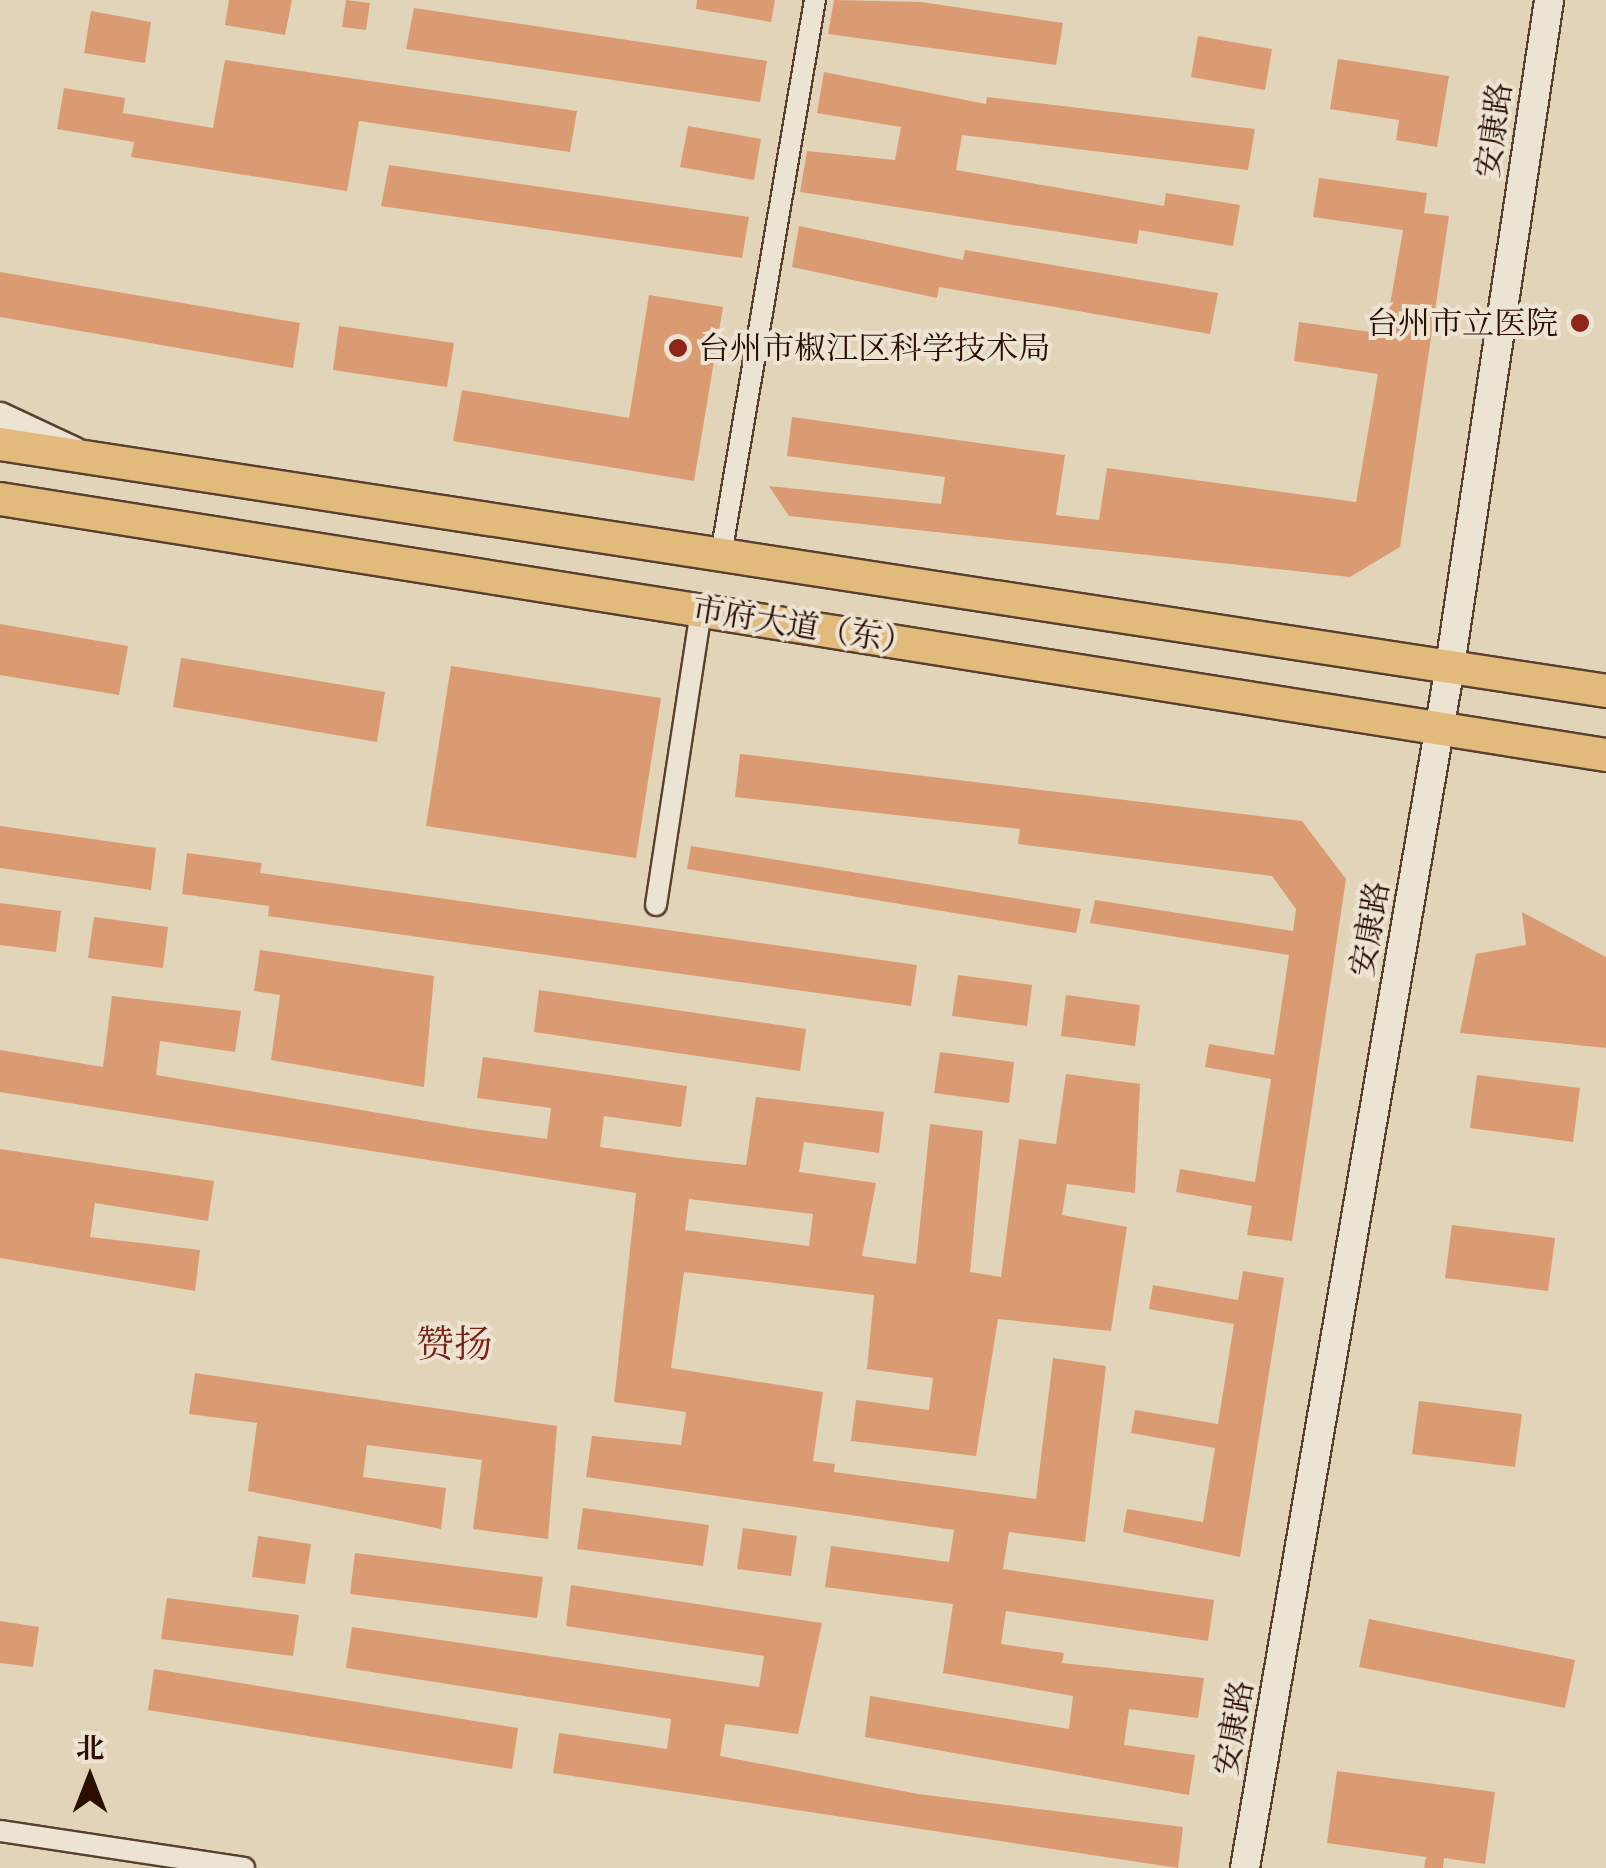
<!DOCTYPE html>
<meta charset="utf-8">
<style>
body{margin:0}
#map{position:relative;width:1606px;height:1868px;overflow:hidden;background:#e2d4b9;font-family:"Libre Caslon Text","Noto Serif SC",serif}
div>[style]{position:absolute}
.building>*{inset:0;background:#da9b73}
.roads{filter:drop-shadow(2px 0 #59402e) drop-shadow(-2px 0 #59402e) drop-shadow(0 2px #59402e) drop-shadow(0 -2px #59402e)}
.street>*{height:20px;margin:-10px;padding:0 10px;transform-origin:10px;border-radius:10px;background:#ece3d2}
.secondary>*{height:28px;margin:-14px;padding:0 14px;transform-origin:14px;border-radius:14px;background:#ece3d2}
.primary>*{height:32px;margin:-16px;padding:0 16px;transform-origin:16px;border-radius:16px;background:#e1ba7c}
.dots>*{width:28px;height:28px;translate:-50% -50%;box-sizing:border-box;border:5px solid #ece3d2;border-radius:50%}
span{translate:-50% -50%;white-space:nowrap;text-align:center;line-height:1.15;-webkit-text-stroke:8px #ece3d2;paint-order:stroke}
.street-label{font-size:32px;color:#2b0e00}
.poi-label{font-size:32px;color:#2b0e00}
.right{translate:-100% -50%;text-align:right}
.left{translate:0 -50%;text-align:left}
.quarter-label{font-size:38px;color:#7a1f14}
.north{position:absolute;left:40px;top:1728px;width:100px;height:100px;-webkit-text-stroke:8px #ece3d2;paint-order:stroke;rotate:0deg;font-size:28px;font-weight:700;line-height:40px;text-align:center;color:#2b0e00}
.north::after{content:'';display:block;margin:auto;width:35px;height:45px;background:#2b0e00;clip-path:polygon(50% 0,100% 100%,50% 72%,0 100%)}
</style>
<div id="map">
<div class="building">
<i style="clip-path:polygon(229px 0,292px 0,285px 35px,225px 25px)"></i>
<i style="clip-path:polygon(346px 0,370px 3px,366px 30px,342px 27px)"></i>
<i style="clip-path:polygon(697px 0,775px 0,771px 22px,696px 9px)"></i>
<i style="clip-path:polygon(834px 0,921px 2px,1063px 23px,1056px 65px,828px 34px)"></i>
<i style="clip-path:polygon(414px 8px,767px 61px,760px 102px,406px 49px)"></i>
<i style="clip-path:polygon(91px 11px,151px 22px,145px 63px,84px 53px)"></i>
<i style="clip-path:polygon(1198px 36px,1272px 49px,1265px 90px,1191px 77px)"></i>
<i style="clip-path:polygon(1338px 59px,1449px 76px,1437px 147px,1396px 140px,1399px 120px,1330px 109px)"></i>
<i style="clip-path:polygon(225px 60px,577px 111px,570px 152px,359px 121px,347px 191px,131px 157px,134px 142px,57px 129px,64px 88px,125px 98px,123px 113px,213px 128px)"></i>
<i style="clip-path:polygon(824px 72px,986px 104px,987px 97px,1255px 129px,1248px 170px,962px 135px,956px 170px,1164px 206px,1166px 193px,1240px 205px,1233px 246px,1139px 230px,1137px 244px,800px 192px,807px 151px,895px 160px,901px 127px,817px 113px)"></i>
<i style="clip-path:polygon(688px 126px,761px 139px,754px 180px,680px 167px)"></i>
<i style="clip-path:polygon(389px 165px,749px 217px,742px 258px,381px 206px)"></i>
<i style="clip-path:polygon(1319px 178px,1427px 193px,1424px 213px,1449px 216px,1400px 547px,1350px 577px,789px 516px,769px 486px,941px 504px,945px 477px,787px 456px,792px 417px,1065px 455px,1056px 515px,1099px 520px,1107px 468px,1356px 502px,1378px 374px,1294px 361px,1299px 322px,1385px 334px,1403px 230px,1313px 217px)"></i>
<i style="clip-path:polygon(799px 226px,963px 260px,965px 250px,1218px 293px,1210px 334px,939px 287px,937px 298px,792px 267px)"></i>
<i style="clip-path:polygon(0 272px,300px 323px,293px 368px,0 317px)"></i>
<i style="clip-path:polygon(649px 295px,723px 307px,694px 481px,453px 441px,462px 390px,629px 418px)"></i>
<i style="clip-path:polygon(339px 326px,454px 343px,447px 387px,333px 370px)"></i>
<i style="clip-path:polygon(0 624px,128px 646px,119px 695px,0 675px)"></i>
<i style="clip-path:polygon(181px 658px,385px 692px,377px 742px,173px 707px)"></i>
<i style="clip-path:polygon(451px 666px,661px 698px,636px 858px,426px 826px)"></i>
<i style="clip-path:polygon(740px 754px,1302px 821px,1346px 879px,1292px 1241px,1247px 1235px,1252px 1206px,1176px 1192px,1180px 1169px,1255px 1182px,1271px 1079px,1205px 1067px,1209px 1044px,1274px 1055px,1289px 955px,1090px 923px,1095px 900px,1293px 931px,1296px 909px,1272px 876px,1018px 844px,1020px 829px,735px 797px)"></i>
<i style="clip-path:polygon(0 826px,156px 848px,151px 890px,0 868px)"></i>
<i style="clip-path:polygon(691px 846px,1081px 909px,1076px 933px,687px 869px)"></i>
<i style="clip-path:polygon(187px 853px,262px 863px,260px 873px,917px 965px,911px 1006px,268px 916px,269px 906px,182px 894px)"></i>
<i style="clip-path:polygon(0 903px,61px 911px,56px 952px,0 945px)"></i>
<i style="clip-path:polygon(1522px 912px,1606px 957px,1606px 1048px,1460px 1033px,1476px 954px,1526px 945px)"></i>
<i style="clip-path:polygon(94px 917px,168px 927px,163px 968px,88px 958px)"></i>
<i style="clip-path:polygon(260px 950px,434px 976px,424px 1087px,271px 1060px,280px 995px,254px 991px)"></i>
<i style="clip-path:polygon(958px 975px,1032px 985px,1027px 1026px,952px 1016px)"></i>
<i style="clip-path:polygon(539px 990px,806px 1029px,800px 1071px,534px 1032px)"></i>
<i style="clip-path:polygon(1066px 995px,1140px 1005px,1135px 1046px,1061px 1036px)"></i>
<i style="clip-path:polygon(evenodd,112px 996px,241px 1011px,235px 1052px,160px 1041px,156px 1075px,467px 1128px,547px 1139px,551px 1108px,477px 1098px,483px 1057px,687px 1086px,681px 1127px,604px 1116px,600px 1147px,679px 1158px,746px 1165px,756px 1097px,884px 1112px,879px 1153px,804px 1142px,799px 1172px,876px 1183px,862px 1256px,916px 1264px,930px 1124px,983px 1131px,970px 1272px,1001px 1277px,1019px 1139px,1056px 1144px,1066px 1074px,1140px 1084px,1135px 1193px,1067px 1184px,1062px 1215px,1127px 1227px,1111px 1331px,998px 1319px,976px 1456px,851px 1441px,856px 1400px,929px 1410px,933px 1378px,867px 1369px,874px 1295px,684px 1272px,671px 1368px,823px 1392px,813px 1461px,835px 1464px,834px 1472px,1036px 1499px,1053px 1358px,1106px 1366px,1085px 1542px,1009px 1532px,1003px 1569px,1214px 1600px,1208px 1641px,1006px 1611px,1001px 1644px,1064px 1653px,1062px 1663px,1204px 1678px,1198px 1718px,1129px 1709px,1124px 1745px,1195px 1755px,1189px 1795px,865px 1737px,870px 1696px,1069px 1729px,1073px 1696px,943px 1673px,953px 1604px,825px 1587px,831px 1546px,949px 1562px,954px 1530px,586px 1477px,592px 1436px,681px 1445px,686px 1412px,614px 1402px,636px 1193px,0 1092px,0 1050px,103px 1067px,112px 996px,689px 1199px,813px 1214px,809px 1246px,685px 1230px,689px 1199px)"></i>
<i style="clip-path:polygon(940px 1052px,1014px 1062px,1009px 1103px,934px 1093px)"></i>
<i style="clip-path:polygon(1477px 1075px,1580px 1088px,1573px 1142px,1470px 1128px)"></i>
<i style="clip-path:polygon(0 1149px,214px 1181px,208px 1221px,95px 1203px,90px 1237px,200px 1250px,195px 1291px,0 1258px)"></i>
<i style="clip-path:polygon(1452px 1225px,1555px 1238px,1548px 1291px,1445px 1278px)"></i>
<i style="clip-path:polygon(1243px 1271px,1284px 1278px,1240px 1557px,1123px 1532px,1127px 1509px,1203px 1522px,1215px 1448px,1131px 1433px,1135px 1410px,1218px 1424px,1234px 1324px,1149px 1309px,1153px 1285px,1238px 1300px)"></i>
<i style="clip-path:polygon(195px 1373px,557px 1426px,548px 1539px,473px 1529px,482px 1460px,367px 1445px,363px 1477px,446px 1488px,441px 1529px,248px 1491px,257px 1423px,189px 1414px)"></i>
<i style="clip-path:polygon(1419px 1401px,1522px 1414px,1515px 1467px,1412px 1454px)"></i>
<i style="clip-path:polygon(583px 1508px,709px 1525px,703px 1566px,577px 1549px)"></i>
<i style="clip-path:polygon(743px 1528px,797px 1536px,791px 1576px,737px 1569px)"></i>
<i style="clip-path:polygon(258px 1536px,311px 1544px,305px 1584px,252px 1577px)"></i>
<i style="clip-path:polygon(355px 1553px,543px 1577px,537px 1618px,350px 1594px)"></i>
<i style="clip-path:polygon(571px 1585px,822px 1623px,798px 1734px,725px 1724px,720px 1756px,918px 1794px,1183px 1827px,1178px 1868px,553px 1773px,559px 1733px,667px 1749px,671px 1719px,346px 1668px,352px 1627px,759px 1687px,764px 1656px,566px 1626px)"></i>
<i style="clip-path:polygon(167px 1598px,299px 1615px,293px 1656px,161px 1639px)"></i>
<i style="clip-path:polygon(1369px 1619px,1575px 1660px,1565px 1708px,1359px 1667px)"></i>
<i style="clip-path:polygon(0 1621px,39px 1627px,33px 1667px,0 1663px)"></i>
<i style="clip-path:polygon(154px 1669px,518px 1728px,512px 1769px,148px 1710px)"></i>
<i style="clip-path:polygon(1337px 1771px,1495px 1792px,1485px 1864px,1444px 1858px,1443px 1868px,1424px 1868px,1426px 1857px,1327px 1843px)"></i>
</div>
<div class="roads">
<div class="street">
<i style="left:721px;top:555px;width:563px;rotate:-80.39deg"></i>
<i style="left:656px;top:905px;width:298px;rotate:-81.3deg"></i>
<i style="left:0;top:1831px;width:247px;rotate:8.6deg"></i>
</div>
<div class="secondary">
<i style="left:0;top:417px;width:81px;rotate:25deg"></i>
<i style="left:1245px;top:1868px;width:1219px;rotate:-80.32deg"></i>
<i style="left:1450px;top:666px;width:673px;rotate:-81.54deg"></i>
</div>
<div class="primary">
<i style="left:0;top:444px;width:1625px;rotate:8.74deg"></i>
<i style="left:0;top:499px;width:1626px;rotate:9.06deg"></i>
</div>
</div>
<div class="dots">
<i style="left:1580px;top:323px;background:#8f2418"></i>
<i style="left:678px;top:348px;background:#8f2418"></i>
</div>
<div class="street-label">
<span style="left:1494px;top:130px;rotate:-82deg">安康路</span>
<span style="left:803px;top:626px;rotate:9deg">市府大道（东）</span>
<span style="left:1370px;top:929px;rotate:-80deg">安康路</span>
<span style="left:1234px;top:1728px;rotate:-80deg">安康路</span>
</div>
<div class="poi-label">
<span class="right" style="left:1558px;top:323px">台州市立医院</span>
<span class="left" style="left:698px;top:348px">台州市椒江区科学技术局</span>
</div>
<div class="quarter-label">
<span style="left:454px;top:1344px">赞扬</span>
</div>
<div class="north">北</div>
</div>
